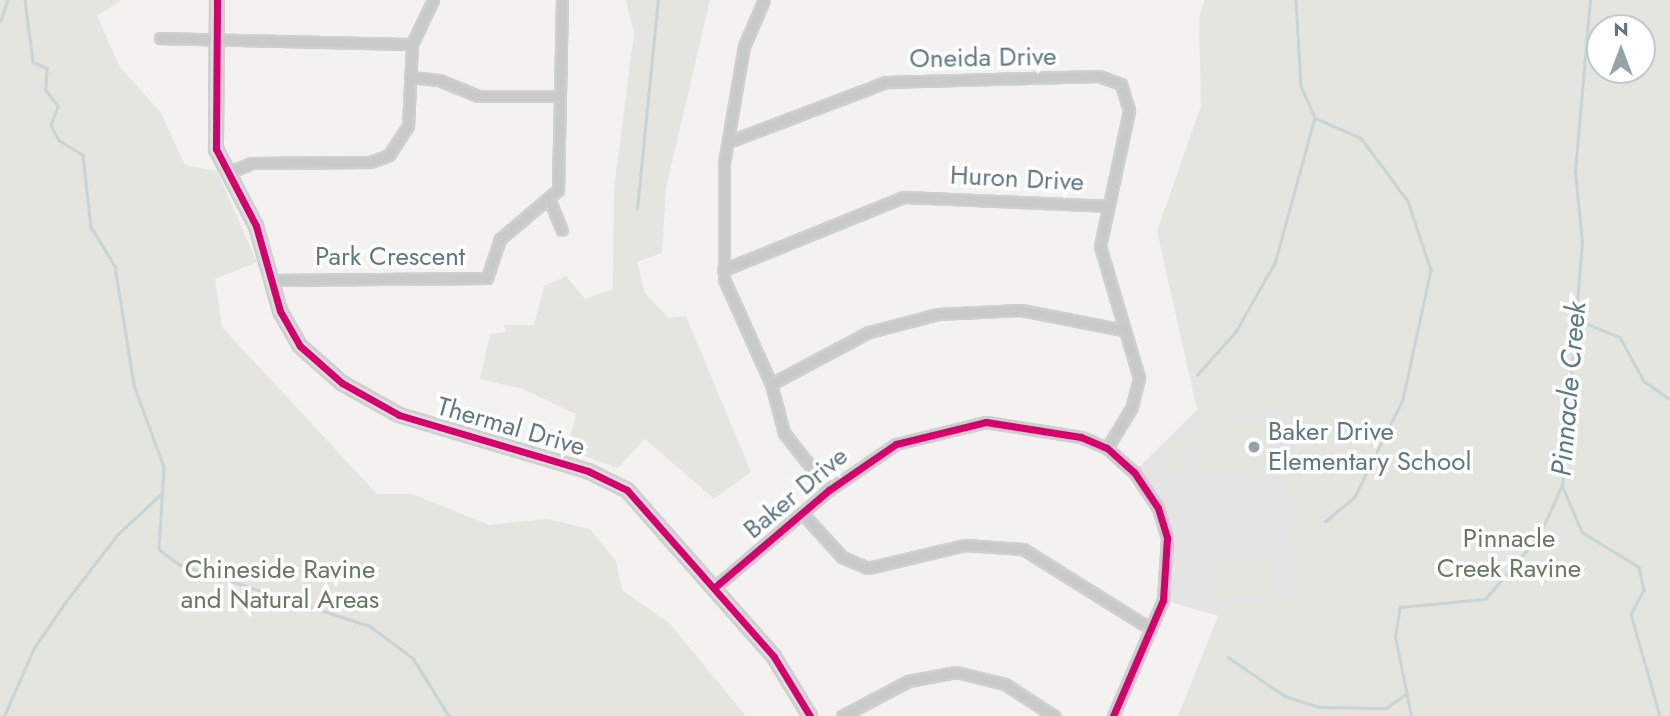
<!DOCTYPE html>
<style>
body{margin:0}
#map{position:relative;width:1670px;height:716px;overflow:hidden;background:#f3f2f0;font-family:Jost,sans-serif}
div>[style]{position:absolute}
.built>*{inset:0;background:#e3e4e3}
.green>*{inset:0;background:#e3e5de}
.stream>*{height:2.5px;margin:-1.25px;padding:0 1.25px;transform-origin:1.25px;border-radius:1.25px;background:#c8d4d5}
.roads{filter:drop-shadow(2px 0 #ced0cf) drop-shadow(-2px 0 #ced0cf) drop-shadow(0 2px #ced0cf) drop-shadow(0 -2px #ced0cf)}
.street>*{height:9px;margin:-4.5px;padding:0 4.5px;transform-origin:4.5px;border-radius:4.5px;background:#c8caca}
.secondary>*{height:12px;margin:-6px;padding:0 6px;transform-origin:6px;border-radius:6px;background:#dedede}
.cycleway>*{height:7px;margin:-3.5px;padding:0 3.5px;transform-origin:3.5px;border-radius:3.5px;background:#d6006c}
.dots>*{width:19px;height:19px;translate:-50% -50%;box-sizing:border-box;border:4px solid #fff;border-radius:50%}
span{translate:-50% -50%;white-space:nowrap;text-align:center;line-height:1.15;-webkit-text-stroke:7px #fff;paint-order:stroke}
.street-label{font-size:26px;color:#617882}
.poi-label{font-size:26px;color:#617882}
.left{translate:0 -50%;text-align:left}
.park-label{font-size:26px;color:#687960}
.water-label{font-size:28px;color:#5c7b80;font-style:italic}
.north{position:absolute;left:1586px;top:14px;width:70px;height:70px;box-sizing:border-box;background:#fff;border:2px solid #c0c9cd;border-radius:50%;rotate:0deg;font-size:19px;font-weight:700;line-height:28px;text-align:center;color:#617882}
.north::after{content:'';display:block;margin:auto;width:24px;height:32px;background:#94a3a8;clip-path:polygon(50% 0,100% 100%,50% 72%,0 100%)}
</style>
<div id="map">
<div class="built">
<i style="clip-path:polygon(1237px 249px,1347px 616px,1232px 620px,1163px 600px,1165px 527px,1134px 472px,1199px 408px,1212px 421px,1238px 411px)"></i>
</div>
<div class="green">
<i style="clip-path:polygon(0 0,122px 0,97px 16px,120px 67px,161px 113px,185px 165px,217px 171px,257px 262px,215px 279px,222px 327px,377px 494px,412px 494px,489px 525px,547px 519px,590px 529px,616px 561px,622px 590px,670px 624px,746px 716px,0 716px)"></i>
<i style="clip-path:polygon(626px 0,710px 0,666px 188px,662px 253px,637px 262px,645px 293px,669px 318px,686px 316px,751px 472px,714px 499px,645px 439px,618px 468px,567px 450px,576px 414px,523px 389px,480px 379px,490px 334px,506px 332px,504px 325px,534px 325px,544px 286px,566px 276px,585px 299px,613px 289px,614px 189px,634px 33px)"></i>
<i style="clip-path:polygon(evenodd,1205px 0,1670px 0,1670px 716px,1178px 716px,1222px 606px,1296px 599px,1285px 419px,1270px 405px,1211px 422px,1270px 423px,1270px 475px,1194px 475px,1193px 423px,1210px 422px,1197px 409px,1157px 231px,1201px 106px,1199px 18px,1205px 0,1600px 28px,1642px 28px,1642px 70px,1600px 70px,1600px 28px)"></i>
<i style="clip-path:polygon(1273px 412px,1283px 424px,1287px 476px,1277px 476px,1273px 464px)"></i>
<i style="clip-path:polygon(1187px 430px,1188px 473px,1171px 472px,1161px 454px)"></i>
<i style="clip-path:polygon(1211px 558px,1276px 559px,1275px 597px,1211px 597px)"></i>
</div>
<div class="stream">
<i style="left:25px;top:0;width:63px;rotate:82.6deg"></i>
<i style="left:33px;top:62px;width:15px;rotate:23deg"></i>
<i style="left:47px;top:68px;width:22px;rotate:93deg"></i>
<i style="left:46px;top:90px;width:20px;rotate:53deg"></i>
<i style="left:58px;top:106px;width:20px;rotate:110deg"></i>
<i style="left:51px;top:125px;width:17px;rotate:62deg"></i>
<i style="left:59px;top:140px;width:28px;rotate:32deg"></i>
<i style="left:83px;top:155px;width:72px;rotate:83.7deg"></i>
<i style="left:91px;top:227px;width:46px;rotate:58.4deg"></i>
<i style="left:115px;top:266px;width:121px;rotate:80.9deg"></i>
<i style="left:134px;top:385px;width:87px;rotate:69.9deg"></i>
<i style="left:164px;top:467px;width:82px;rotate:93.5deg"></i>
<i style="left:159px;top:549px;width:24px;rotate:38deg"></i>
<i style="left:178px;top:564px;width:202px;rotate:17.9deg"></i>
<i style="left:370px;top:626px;width:54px;rotate:36.7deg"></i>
<i style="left:413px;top:658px;width:68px;rotate:58.2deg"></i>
<i style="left:1296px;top:0;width:86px;rotate:86.7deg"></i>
<i style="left:1301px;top:86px;width:35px;rotate:66deg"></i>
<i style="left:1315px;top:118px;width:50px;rotate:23.5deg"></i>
<i style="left:1361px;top:138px;width:79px;rotate:53.3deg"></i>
<i style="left:1408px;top:201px;width:73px;rotate:71.6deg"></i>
<i style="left:1431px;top:270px;width:133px;rotate:102.2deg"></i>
<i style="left:1403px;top:400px;width:108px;rotate:116.3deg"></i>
<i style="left:1355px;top:497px;width:38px;rotate:140deg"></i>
<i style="left:0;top:22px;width:23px;rotate:-72deg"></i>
<i style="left:637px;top:209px;width:210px;rotate:-84.3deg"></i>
<i style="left:1577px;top:320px;width:46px;rotate:21.6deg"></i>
<i style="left:1620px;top:337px;width:50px;rotate:61.4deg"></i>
<i style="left:1644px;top:381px;width:32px;rotate:35deg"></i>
<i style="left:1197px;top:375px;width:59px;rotate:-48.4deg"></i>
<i style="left:1236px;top:331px;width:79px;rotate:-60.5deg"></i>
<i style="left:1275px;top:262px;width:148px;rotate:-74.7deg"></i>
<i style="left:1563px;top:487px;width:49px;rotate:67.1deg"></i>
<i style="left:1582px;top:532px;width:67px;rotate:31.6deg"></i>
<i style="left:1639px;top:567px;width:24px;rotate:78deg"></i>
<i style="left:1644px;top:590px;width:27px;rotate:118deg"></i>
<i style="left:1631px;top:614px;width:106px;rotate:74.1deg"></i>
<i style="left:1228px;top:657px;width:69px;rotate:34.4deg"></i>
<i style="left:1285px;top:696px;width:36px;rotate:18deg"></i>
<i style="left:1319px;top:707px;width:67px;rotate:0.9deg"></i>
<i style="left:1386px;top:708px;width:24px;rotate:-35deg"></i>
<i style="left:4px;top:716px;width:74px;rotate:-66.2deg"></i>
<i style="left:34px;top:648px;width:53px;rotate:-55.7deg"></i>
<i style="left:64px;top:604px;width:88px;rotate:-52.4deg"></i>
<i style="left:118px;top:534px;width:60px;rotate:-43deg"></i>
<i style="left:1411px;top:716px;width:81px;rotate:-101.4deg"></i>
<i style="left:1395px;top:637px;width:30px;rotate:-81deg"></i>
<i style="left:1400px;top:607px;width:85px;rotate:-5.4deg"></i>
<i style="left:1485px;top:599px;width:83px;rotate:-49.4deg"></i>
<i style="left:1539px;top:536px;width:56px;rotate:-65.7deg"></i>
<i style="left:1562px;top:485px;width:243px;rotate:-85.3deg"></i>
<i style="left:1582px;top:243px;width:72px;rotate:-95.6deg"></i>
<i style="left:1575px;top:171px;width:172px;rotate:-85deg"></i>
</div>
<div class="roads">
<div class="street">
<i style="left:764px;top:0;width:50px;rotate:113.5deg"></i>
<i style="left:744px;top:46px;width:119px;rotate:99.7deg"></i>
<i style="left:724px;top:163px;width:116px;rotate:90deg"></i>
<i style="left:724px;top:279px;width:115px;rotate:65.9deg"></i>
<i style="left:771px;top:384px;width:51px;rotate:75.1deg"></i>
<i style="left:784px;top:433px;width:73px;rotate:51.7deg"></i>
<i style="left:160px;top:38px;width:252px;rotate:1.4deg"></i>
<i style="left:410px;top:77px;width:29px;rotate:6deg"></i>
<i style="left:439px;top:80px;width:42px;rotate:22.3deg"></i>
<i style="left:478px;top:96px;width:82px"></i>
<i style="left:728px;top:142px;width:169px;rotate:-20.8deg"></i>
<i style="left:886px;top:82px;width:213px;rotate:-1.6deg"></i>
<i style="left:1099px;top:76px;width:23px;rotate:20deg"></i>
<i style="left:1121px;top:84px;width:28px;rotate:73deg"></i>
<i style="left:1129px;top:111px;width:138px;rotate:102.1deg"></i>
<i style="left:1100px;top:246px;width:138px;rotate:73.5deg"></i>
<i style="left:1139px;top:378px;width:30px;rotate:104deg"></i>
<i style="left:1132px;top:407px;width:48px;rotate:121.4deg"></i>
<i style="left:228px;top:173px;width:25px;rotate:-23deg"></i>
<i style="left:251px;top:163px;width:119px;rotate:-0.5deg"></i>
<i style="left:370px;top:162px;width:20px;rotate:-20deg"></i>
<i style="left:389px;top:155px;width:35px;rotate:-57deg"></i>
<i style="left:408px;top:126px;width:82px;rotate:-87.2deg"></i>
<i style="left:412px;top:44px;width:49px;rotate:-64.5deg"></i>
<i style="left:550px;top:201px;width:31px;rotate:68deg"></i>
<i style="left:723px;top:270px;width:195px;rotate:-22deg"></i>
<i style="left:904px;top:197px;width:203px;rotate:2.5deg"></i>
<i style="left:272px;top:280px;width:215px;rotate:-0.5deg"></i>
<i style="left:487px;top:278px;width:41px;rotate:-71.6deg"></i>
<i style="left:500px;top:239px;width:76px;rotate:-40.2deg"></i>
<i style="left:558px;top:190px;width:190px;rotate:-88.8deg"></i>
<i style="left:771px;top:384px;width:111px;rotate:-28deg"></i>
<i style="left:869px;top:332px;width:71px;rotate:-14.6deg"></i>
<i style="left:938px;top:314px;width:83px;rotate:-2.8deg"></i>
<i style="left:1021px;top:310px;width:104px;rotate:11.1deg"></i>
<i style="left:802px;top:513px;width:59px;rotate:47.7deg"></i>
<i style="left:842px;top:557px;width:28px;rotate:23deg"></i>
<i style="left:868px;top:568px;width:100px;rotate:-13.3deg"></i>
<i style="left:965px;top:545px;width:58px;rotate:3.9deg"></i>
<i style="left:1023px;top:549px;width:151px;rotate:32deg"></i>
<i style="left:715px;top:587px;width:150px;rotate:-40.4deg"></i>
<i style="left:829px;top:490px;width:81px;rotate:-34.5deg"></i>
<i style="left:896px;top:444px;width:93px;rotate:-13.7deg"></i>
<i style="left:986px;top:422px;width:96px;rotate:9deg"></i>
<i style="left:1081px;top:437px;width:28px;rotate:23deg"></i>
<i style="left:1107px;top:448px;width:36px;rotate:42deg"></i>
<i style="left:1134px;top:472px;width:43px;rotate:56.3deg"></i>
<i style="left:1158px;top:508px;width:31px;rotate:73deg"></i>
<i style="left:1167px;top:538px;width:62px;rotate:93.7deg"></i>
<i style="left:1163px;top:600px;width:126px;rotate:113.3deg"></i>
<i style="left:842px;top:716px;width:75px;rotate:-27.9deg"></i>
<i style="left:908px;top:681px;width:49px;rotate:-10.6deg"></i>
<i style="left:956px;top:672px;width:50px;rotate:13.8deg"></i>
<i style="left:1005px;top:684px;width:59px;rotate:33.1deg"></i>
</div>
<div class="secondary">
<i style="left:217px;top:0;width:149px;rotate:90.4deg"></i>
<i style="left:216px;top:149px;width:87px;rotate:62.5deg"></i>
<i style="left:256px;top:226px;width:88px;rotate:74.2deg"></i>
<i style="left:280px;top:311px;width:40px;rotate:60.3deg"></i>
<i style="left:300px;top:346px;width:56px;rotate:41.4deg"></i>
<i style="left:342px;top:383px;width:65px;rotate:29.3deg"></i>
<i style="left:399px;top:415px;width:197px;rotate:16.5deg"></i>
<i style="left:588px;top:471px;width:43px;rotate:26deg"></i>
<i style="left:627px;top:490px;width:222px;rotate:48.6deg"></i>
<i style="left:774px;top:657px;width:69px;rotate:58.6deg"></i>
</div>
</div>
<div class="cycleway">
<i style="left:217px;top:0;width:149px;rotate:90.4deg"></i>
<i style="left:216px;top:149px;width:87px;rotate:62.5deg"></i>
<i style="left:256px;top:226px;width:88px;rotate:74.2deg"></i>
<i style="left:280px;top:311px;width:40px;rotate:60.3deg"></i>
<i style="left:300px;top:346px;width:56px;rotate:41.4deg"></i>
<i style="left:342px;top:383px;width:65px;rotate:29.3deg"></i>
<i style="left:399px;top:415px;width:197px;rotate:16.5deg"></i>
<i style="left:588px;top:471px;width:43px;rotate:26deg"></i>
<i style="left:627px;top:490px;width:222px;rotate:48.6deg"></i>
<i style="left:774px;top:657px;width:69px;rotate:58.6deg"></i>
<i style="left:715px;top:587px;width:150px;rotate:-40.4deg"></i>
<i style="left:829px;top:490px;width:81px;rotate:-34.5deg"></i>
<i style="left:896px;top:444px;width:93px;rotate:-13.7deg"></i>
<i style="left:986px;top:422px;width:96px;rotate:9deg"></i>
<i style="left:1081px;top:437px;width:28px;rotate:23deg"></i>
<i style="left:1107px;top:448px;width:36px;rotate:42deg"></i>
<i style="left:1134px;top:472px;width:43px;rotate:56.3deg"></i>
<i style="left:1158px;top:508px;width:31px;rotate:73deg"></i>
<i style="left:1167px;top:538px;width:62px;rotate:93.7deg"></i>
<i style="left:1163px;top:600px;width:126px;rotate:113.3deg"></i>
</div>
<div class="dots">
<i style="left:1254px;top:447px;background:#94a3a8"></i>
</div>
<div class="street-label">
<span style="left:983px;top:58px;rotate:-1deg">Oneida Drive</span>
<span style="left:1017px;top:179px;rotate:3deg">Huron Drive</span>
<span style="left:390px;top:257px">Park Crescent</span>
<span style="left:511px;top:427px;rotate:16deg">Thermal Drive</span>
<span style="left:796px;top:493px;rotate:-40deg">Baker Drive</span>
</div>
<div class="poi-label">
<span class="left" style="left:1268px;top:447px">Baker Drive<br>Elementary School</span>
</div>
<div class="park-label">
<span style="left:1509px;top:554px">Pinnacle<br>Creek Ravine</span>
<span style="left:280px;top:585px">Chineside Ravine<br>and Natural Areas</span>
</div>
<div class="water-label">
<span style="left:1569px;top:389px;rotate:-85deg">Pinnacle Creek</span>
</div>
<div class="north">N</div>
</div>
